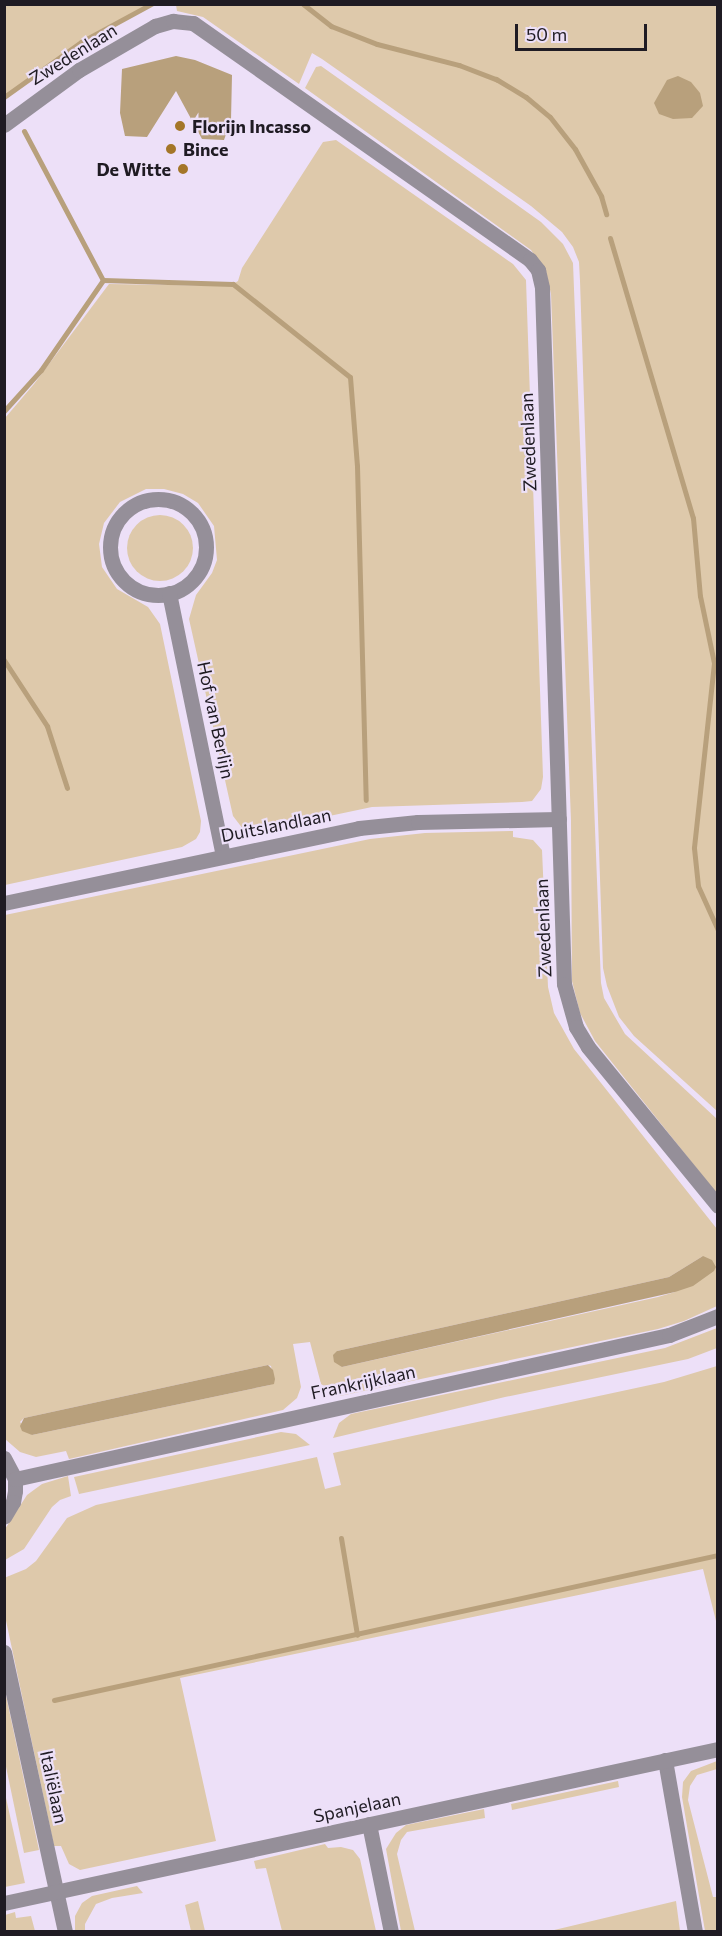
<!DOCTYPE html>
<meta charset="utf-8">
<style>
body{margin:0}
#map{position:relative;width:722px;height:1936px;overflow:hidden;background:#ede0f8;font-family:Commissioner,sans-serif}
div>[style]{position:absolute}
.green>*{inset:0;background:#dec9ab}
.round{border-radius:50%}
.water>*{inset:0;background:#b8a07c}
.stream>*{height:5px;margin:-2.5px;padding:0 2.5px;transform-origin:2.5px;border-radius:2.5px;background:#b8a07c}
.minor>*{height:15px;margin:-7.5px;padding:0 7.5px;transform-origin:7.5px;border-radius:7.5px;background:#958f99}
.minor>.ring{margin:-7.5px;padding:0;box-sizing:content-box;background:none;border:15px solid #958f99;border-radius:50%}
.dots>*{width:16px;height:16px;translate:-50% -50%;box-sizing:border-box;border:3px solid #ede0f8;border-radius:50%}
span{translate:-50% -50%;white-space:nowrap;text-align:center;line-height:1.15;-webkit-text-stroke:4.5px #ede0f8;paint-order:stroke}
.street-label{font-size:18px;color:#1f1b23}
.poi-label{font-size:18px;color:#1f1b23;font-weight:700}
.left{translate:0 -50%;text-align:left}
.right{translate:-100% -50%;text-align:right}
.frame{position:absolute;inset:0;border:6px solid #1f1b23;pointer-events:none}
.scale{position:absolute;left:515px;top:24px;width:132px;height:27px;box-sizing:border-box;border:3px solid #1f1b23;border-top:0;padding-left:8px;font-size:18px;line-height:21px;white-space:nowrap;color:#1f1b23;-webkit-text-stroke:4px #ede0f8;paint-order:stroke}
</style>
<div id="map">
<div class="green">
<i style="clip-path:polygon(5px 4px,151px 4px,151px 5px,81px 42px,5px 97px)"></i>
<i style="clip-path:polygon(176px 5px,717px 5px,717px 1111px,634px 1036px,619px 1017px,607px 986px,603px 968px,580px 281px,579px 262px,573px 247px,562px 232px,531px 206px,322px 59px,312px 53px,299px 84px,203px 17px,177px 11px)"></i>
<i style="clip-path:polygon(321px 66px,541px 222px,563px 244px,573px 263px,601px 983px,604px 998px,625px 1034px,717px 1119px,717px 1194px,595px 1041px,580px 1013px,572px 981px,571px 821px,551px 294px,546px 272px,531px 250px,305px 88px,316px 67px)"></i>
<i style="clip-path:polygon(336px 140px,513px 264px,526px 280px,543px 777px,541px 789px,532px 801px,522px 802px,372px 807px,258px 831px,243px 829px,233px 816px,189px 619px,196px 595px,212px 573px,217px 560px,214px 526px,198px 503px,183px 494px,164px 489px,146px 489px,120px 502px,104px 523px,99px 544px,102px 567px,117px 589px,148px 607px,160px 624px,201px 821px,200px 832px,196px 839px,182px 847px,5px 885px,5px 418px,34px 384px,109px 284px,230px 286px,238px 281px,242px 268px,323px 142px)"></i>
<i class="round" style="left:127px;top:515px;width:66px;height:66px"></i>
<i style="clip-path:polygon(evenodd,513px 831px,513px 837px,533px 840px,542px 850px,548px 987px,554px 1013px,574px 1049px,717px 1229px,717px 1306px,684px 1321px,658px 1329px,340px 1396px,321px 1384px,310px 1342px,293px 1344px,301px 1387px,297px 1398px,283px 1410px,69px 1459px,66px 1451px,36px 1457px,20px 1452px,5px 1439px,5px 915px,370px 839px,425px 833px,513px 831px,703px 1256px,675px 1292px,658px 1297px,342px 1367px,337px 1351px,669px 1277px,703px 1256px,513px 831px,268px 1365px,271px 1366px,274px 1383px,270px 1385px,32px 1435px,20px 1422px,24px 1418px,268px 1365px)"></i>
<i style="clip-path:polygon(717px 1328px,717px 1348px,688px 1359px,505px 1397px,333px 1438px,339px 1423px,351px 1414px,665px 1348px)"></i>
<i style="clip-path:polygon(717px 1366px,717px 1625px,703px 1569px,180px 1678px,216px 1841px,80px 1870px,69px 1864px,61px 1846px,54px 1846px,5px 1616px,4px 1578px,26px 1569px,36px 1561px,67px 1518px,96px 1505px,317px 1457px,325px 1489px,341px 1485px,333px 1453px,664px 1382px)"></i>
<i style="clip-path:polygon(281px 1432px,296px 1434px,310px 1445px,79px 1494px,74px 1477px)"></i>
<i style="clip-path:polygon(68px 1476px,71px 1496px,60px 1500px,52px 1507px,24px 1549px,5px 1560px,5px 1529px,27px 1495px,42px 1484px)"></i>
<i style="clip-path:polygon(5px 1691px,39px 1850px,24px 1853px,5px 1762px)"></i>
<i style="clip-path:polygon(717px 1761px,717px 1769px,697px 1775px,690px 1786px,688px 1800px,713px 1897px,717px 1897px,717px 1931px,705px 1931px,682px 1797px,683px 1782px,691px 1771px)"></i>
<i style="clip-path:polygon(618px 1781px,619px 1787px,512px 1810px,511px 1804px)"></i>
<i style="clip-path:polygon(4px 1789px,25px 1883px,5px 1887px,4px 1887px)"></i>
<i style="clip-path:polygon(484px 1809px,485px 1818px,407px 1832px,401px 1840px,397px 1854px,415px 1931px,401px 1931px,386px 1849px,396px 1833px,406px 1825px)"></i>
<i style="clip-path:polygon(325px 1844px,328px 1848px,341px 1847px,353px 1850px,360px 1859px,376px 1931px,282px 1931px,266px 1868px,256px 1869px,254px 1861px)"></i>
<i style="clip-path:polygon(137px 1886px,143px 1893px,112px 1898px,96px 1904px,85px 1924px,85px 1931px,75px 1931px,75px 1916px,82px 1903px,92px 1896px)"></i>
<i style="clip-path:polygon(198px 1901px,205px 1931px,191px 1931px,185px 1905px)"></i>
<i style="clip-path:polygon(676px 1901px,680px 1931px,546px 1931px,550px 1931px)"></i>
<i style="clip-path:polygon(15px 1912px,16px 1918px,31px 1916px,35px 1931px,5px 1931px,5px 1915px)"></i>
</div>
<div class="water">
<i style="clip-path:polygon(176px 56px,195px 60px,232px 75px,231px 120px,224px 140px,202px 139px,176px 91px,147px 137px,125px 136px,120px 113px,122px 69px)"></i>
<i style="clip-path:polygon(678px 76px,691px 82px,700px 93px,703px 106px,692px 118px,673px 119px,659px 114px,654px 103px,667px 80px)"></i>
<i style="clip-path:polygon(703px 1256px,712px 1260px,716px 1267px,714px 1271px,693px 1286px,675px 1292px,342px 1367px,334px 1362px,333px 1355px,337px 1351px,669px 1277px)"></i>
<i style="clip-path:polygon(268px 1365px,273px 1370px,275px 1379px,274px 1384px,270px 1385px,32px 1435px,22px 1431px,20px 1426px,24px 1418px)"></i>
</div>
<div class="stream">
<i style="left:303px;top:4px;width:36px;rotate:38deg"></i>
<i style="left:331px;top:26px;width:49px;rotate:21.4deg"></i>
<i style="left:377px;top:44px;width:85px;rotate:14.4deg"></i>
<i style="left:459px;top:65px;width:40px;rotate:21deg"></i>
<i style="left:496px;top:79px;width:35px;rotate:31deg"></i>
<i style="left:526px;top:97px;width:31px;rotate:40deg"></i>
<i style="left:550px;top:117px;width:41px;rotate:52deg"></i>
<i style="left:575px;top:149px;width:54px;rotate:61deg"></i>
<i style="left:601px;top:196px;width:19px;rotate:74deg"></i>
<i style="left:4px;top:97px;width:95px;rotate:-35.5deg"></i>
<i style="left:81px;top:42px;width:80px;rotate:-28.5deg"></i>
<i style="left:24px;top:131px;width:169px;rotate:62.1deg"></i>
<i style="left:103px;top:280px;width:130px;rotate:1.8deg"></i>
<i style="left:233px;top:284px;width:149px;rotate:38.5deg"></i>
<i style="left:350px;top:377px;width:89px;rotate:85.5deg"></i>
<i style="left:357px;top:466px;width:334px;rotate:88.5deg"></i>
<i style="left:610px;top:238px;width:292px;rotate:73.5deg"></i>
<i style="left:693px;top:518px;width:78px;rotate:84.9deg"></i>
<i style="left:700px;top:596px;width:68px;rotate:78.2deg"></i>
<i style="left:714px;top:663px;width:186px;rotate:96.2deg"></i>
<i style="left:694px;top:848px;width:38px;rotate:84deg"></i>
<i style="left:698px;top:886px;width:48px;rotate:65.6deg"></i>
<i style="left:4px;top:411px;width:55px;rotate:-47.9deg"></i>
<i style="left:41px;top:370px;width:109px;rotate:-55.4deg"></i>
<i style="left:4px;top:660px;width:79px;rotate:56.9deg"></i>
<i style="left:47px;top:726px;width:65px;rotate:72.1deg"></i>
<i style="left:341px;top:1538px;width:98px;rotate:80.6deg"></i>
<i style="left:54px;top:1700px;width:680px;rotate:-12.32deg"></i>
</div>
<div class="minor">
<i style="left:4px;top:125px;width:93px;rotate:-36.3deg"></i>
<i style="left:79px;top:70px;width:88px;rotate:-30.1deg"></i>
<i style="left:155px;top:26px;width:19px;rotate:-16deg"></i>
<i style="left:173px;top:21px;width:20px;rotate:6deg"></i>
<i style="left:193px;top:23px;width:412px;rotate:35.1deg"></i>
<i style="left:530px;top:260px;width:13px;rotate:51deg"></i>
<i style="left:538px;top:270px;width:18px;rotate:77deg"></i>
<i style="left:542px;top:288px;width:696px;rotate:88.19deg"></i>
<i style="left:564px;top:984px;width:45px;rotate:74.4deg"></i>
<i style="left:576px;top:1027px;width:23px;rotate:59deg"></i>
<i style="left:588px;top:1047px;width:205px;rotate:50.7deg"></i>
<i class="ring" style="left:110px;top:499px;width:81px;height:81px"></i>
<i style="left:169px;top:593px;width:268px;rotate:78.4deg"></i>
<i style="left:4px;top:903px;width:363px;rotate:-11.9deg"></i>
<i style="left:359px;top:828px;width:59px;rotate:-5.8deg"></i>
<i style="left:418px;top:822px;width:141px;rotate:-1.2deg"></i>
<i style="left:4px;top:1458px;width:24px;rotate:62deg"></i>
<i style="left:15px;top:1479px;width:12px;rotate:90deg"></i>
<i style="left:15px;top:1491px;width:11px;rotate:100deg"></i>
<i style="left:13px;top:1502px;width:17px;rotate:121deg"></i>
<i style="left:15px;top:1479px;width:670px;rotate:-12.42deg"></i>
<i style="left:669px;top:1335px;width:53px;rotate:-21.2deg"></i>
<i style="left:4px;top:1652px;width:287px;rotate:77.7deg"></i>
<i style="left:665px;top:1760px;width:175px;rotate:80.1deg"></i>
<i style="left:369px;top:1824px;width:110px;rotate:78.5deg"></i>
<i style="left:4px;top:1903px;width:730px;rotate:-12.17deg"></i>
</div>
<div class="dots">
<i style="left:180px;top:126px;background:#a47628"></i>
<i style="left:171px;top:149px;background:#a47628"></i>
<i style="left:183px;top:169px;background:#a47628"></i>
</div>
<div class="street-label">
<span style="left:73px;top:54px;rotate:-32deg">Zwedenlaan</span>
<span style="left:528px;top:442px;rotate:-92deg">Zwedenlaan</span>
<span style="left:216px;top:720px;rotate:78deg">Hof van Berlijn</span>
<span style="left:276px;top:825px;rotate:-11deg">Duitslandlaan</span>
<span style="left:543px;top:928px;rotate:-92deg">Zwedenlaan</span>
<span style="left:363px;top:1382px;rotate:-12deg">Frankrijklaan</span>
<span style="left:54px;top:1787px;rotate:78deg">Italiëlaan</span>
<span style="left:357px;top:1807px;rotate:-12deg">Spanjelaan</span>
</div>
<div class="poi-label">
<span class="left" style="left:192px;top:126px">Florijn Incasso</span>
<span class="left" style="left:183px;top:149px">Bince</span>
<span class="right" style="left:171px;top:169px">De Witte</span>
</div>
<div class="frame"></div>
<div class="scale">50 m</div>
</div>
